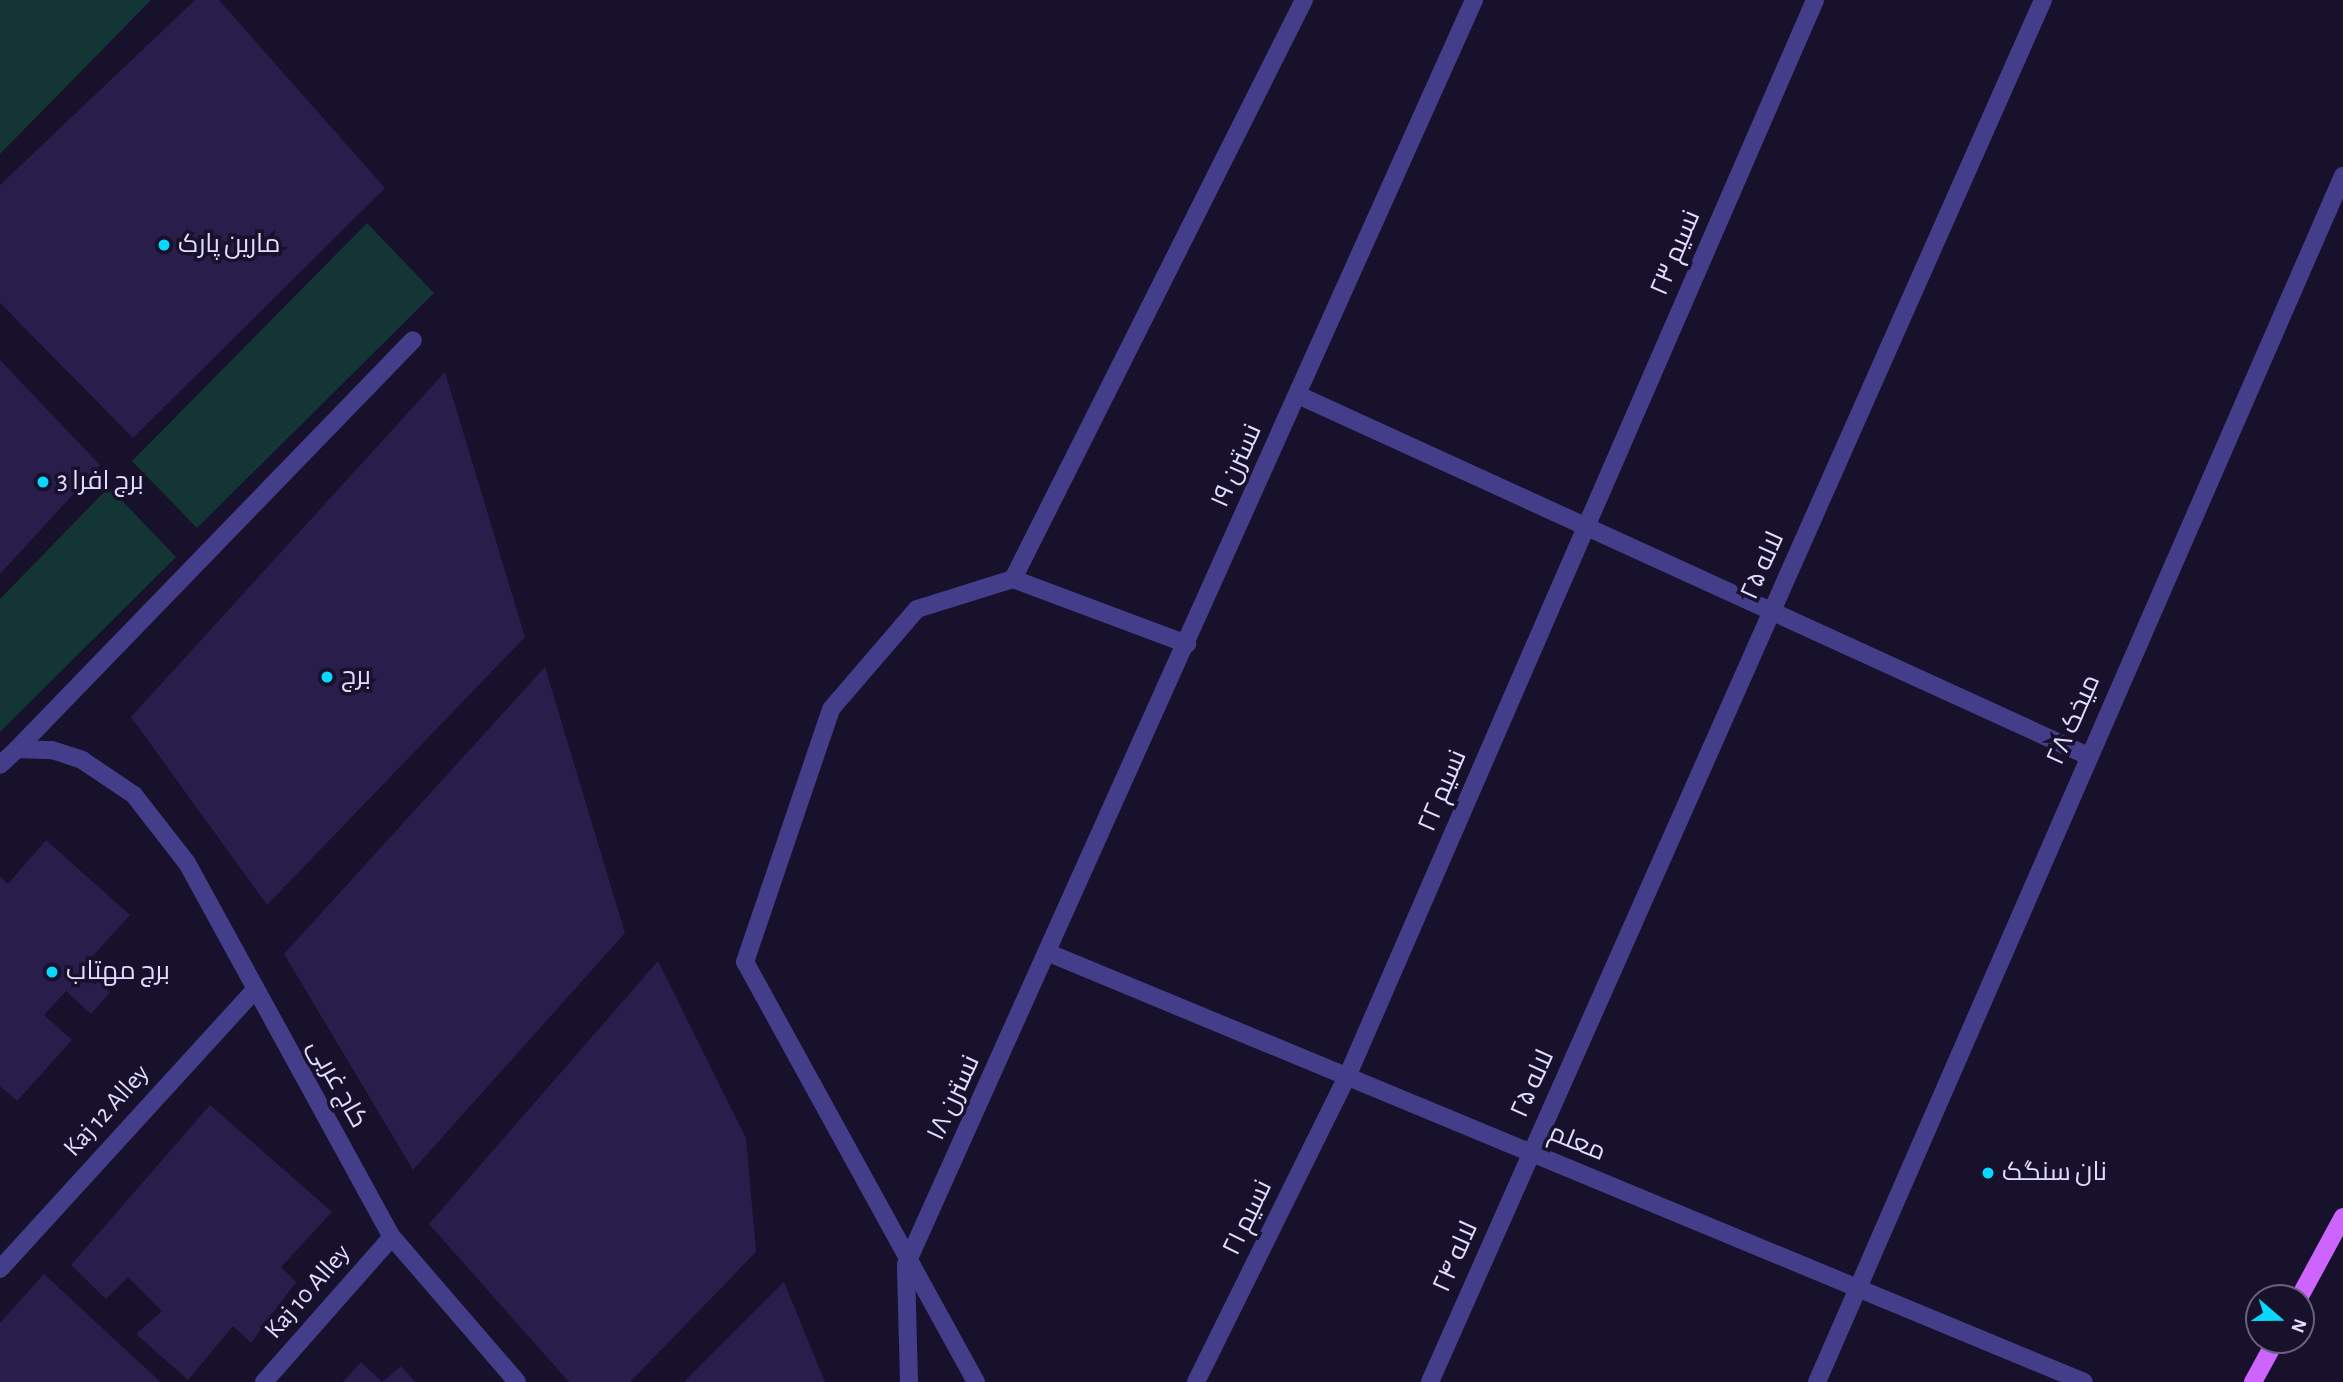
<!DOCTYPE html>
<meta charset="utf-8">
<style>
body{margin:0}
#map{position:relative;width:2343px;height:1382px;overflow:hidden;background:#17112b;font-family:"Alegreya Sans",Cairo,sans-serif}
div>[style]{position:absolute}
.green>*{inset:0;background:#143535}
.building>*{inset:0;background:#291d4c}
.minor>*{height:18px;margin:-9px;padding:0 9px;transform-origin:9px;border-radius:9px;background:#443d8a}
.major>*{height:18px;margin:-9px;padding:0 9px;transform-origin:9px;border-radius:9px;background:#cd64fe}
.dots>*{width:19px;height:19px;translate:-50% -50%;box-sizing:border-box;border:4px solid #17112b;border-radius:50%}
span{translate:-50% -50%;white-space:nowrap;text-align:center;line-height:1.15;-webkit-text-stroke:7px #17112b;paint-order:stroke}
.poi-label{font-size:26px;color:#e2dcff}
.left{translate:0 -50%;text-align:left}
.street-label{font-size:26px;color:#e2dcff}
.north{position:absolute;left:2245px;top:1284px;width:70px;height:70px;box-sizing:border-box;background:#17112b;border:2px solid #686280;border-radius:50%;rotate:110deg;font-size:19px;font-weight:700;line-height:28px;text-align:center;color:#e2dcff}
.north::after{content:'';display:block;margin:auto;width:24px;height:32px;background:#09d8fe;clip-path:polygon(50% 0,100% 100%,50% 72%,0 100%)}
</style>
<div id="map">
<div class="green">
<i style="clip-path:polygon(0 0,151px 0,0 154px)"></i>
<i style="clip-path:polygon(367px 223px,434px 293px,197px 528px,132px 461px)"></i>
<i style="clip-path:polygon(109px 487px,176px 557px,0 732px,0 599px)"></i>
</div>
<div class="building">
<i style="clip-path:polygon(195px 0,219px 0,385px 188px,133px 438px,0 303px,0 185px)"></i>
<i style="clip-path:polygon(0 360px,100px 465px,0 574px)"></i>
<i style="clip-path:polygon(445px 372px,525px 637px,267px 905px,131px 717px)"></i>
<i style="clip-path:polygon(545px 667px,625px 933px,413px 1170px,284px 954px)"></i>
<i style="clip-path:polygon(46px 840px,130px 915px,90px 959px,117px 984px,91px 1014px,66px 991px,44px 1015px,72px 1040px,17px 1101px,0 1086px,0 877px,8px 884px)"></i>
<i style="clip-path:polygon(658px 961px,746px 1138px,756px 1252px,630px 1382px,569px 1382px,429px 1224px)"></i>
<i style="clip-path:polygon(210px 1105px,332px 1212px,281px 1267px,296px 1282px,251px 1343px,233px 1326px,188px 1380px,136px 1334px,162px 1311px,128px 1277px,106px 1299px,71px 1265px)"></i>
<i style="clip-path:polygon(44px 1274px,154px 1376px,160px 1382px,0 1382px,0 1323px)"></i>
<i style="clip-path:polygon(784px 1282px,825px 1382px,684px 1382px)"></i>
<i style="clip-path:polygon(361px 1362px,382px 1382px,401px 1366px,415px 1382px,343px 1382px)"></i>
</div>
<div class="minor">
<i style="left:1298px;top:395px;width:866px;rotate:24.55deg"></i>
<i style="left:1013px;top:579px;width:648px;rotate:-63.32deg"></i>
<i style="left:17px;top:749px;width:569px;rotate:-45.93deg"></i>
<i style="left:0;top:765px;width:23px;rotate:-43deg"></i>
<i style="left:17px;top:749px;width:35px;rotate:2deg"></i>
<i style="left:52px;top:750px;width:32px;rotate:18deg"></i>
<i style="left:82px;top:760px;width:63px;rotate:33.9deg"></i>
<i style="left:134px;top:795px;width:86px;rotate:52.1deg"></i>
<i style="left:187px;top:863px;width:426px;rotate:61.3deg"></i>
<i style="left:392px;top:1237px;width:191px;rotate:49.2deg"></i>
<i style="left:1049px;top:953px;width:1120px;rotate:22.51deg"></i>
<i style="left:0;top:1269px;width:378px;rotate:-47.6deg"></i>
<i style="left:264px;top:1382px;width:193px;rotate:-48.6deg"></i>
<i style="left:909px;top:1382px;width:117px;rotate:-91.5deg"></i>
<i style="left:906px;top:1265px;width:1387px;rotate:-65.82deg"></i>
<i style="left:976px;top:1382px;width:479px;rotate:-118.8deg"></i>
<i style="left:745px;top:962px;width:267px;rotate:-71.2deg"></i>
<i style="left:831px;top:709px;width:132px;rotate:-49.3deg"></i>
<i style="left:917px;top:609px;width:101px;rotate:-17.4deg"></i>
<i style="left:1013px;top:579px;width:186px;rotate:20.5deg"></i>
<i style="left:1196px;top:1382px;width:340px;rotate:-63.7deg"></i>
<i style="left:1347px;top:1077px;width:1174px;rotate:-66.51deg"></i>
<i style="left:1430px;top:1382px;width:1512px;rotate:-66.08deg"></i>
<i style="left:1817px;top:1382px;width:1316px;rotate:-66.44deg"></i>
</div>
<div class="major">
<i style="left:2299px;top:1298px;width:92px;rotate:-61.5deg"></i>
<i style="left:2253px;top:1382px;width:48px;rotate:-61.3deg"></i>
</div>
<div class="dots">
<i style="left:164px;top:245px;background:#09d8fe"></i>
<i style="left:43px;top:482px;background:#09d8fe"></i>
<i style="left:327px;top:677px;background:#09d8fe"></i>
<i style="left:52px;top:972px;background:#09d8fe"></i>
<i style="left:1988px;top:1173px;background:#09d8fe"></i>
</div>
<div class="poi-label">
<span class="left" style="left:178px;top:245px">مارین پارک</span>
<span class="left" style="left:57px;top:482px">برج افرا 3</span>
<span class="left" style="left:341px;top:677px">برج</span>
<span class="left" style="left:66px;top:972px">برج مهتاب</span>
<span class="left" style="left:2002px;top:1173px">نان سنگک</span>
</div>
<div class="street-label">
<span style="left:1676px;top:253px;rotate:-67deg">نسیم ۲۳</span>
<span style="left:1237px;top:466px;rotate:-66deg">نسترن ۱۹</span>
<span style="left:1763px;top:566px;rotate:-66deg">لاله ۲۵</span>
<span style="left:2074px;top:720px;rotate:-66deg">میخک ۲۸</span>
<span style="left:1443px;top:791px;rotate:-67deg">نسیم ۲۲</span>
<span style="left:337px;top:1084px;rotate:61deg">کاج غربی</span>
<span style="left:1533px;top:1084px;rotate:-66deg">لاله ۲۵</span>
<span style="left:954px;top:1098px;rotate:-65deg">نسترن ۱۸</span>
<span style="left:107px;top:1111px;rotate:-48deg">Kaj 12 Alley</span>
<span style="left:1577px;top:1143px;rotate:22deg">معلم</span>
<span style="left:1248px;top:1218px;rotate:-64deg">نسیم ۲۱</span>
<span style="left:1456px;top:1257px;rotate:-66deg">لاله ۲۴</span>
<span style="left:308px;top:1292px;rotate:-49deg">Kaj 10 Alley</span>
</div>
<div class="north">N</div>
</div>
